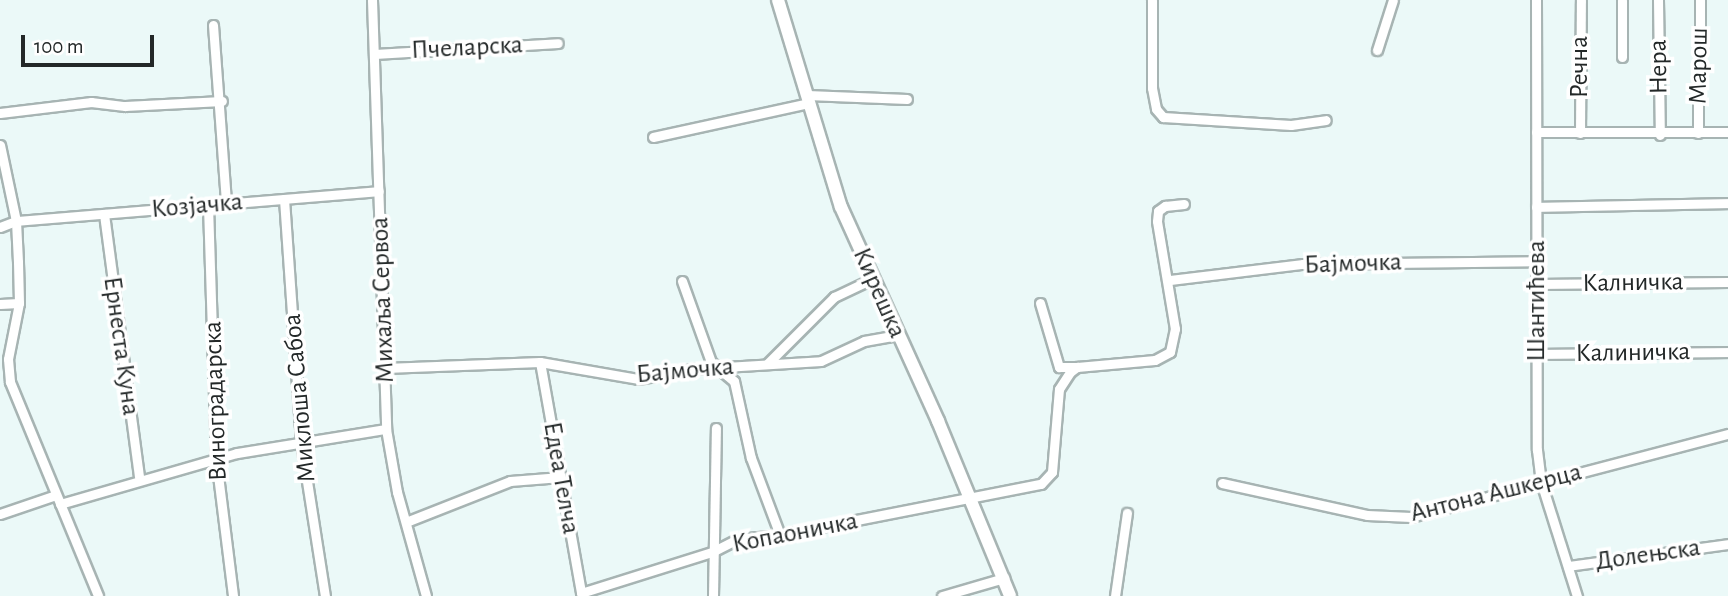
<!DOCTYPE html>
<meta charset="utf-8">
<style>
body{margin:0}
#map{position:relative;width:1728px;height:596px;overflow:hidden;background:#ebf9f8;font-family:"Alegreya Sans",sans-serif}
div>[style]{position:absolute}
.roads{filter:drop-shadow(2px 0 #a7b4b3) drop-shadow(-2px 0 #a7b4b3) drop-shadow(0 2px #a7b4b3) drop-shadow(0 -2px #a7b4b3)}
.street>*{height:9px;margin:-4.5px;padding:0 4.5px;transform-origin:4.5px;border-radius:4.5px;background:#fff}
.secondary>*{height:12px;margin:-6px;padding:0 6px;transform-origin:6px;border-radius:6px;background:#fff}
span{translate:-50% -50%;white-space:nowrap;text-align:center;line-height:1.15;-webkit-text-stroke:7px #fff;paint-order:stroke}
.street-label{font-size:26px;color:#232828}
.scale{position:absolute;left:21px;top:35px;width:133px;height:32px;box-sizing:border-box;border:4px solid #232828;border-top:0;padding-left:9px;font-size:21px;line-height:24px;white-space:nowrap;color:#232828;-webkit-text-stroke:5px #fff;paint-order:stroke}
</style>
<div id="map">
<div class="roads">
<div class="street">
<i style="left:372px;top:0;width:429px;rotate:88.1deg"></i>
<i style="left:386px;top:429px;width:64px;rotate:80.1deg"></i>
<i style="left:397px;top:492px;width:108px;rotate:74.4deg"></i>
<i style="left:1152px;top:0;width:88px;rotate:90deg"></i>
<i style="left:1152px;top:88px;width:21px;rotate:79deg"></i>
<i style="left:1156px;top:109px;width:11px;rotate:49deg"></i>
<i style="left:1163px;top:117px;width:128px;rotate:3.6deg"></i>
<i style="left:1291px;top:125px;width:35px;rotate:-8deg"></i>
<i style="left:1536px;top:0;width:450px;rotate:89.9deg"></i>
<i style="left:1537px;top:450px;width:32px;rotate:83deg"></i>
<i style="left:1541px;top:482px;width:120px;rotate:72.5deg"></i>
<i style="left:1622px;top:0;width:57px;rotate:90deg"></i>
<i style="left:1658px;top:0;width:135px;rotate:89.2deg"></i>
<i style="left:213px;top:25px;width:179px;rotate:85.8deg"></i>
<i style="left:1377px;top:50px;width:52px;rotate:-72.3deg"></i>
<i style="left:375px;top:54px;width:183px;rotate:-3.4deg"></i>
<i style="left:807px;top:95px;width:100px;rotate:2.3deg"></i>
<i style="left:0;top:113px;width:92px;rotate:-6.9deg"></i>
<i style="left:91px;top:102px;width:34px;rotate:7deg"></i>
<i style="left:125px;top:106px;width:97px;rotate:-3deg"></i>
<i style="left:1536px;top:132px;width:192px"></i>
<i style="left:1580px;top:133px;width:133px;rotate:-89.6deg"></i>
<i style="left:1698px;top:133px;width:133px;rotate:-89.1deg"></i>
<i style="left:653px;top:137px;width:160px;rotate:-12.3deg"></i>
<i style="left:0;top:145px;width:78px;rotate:78.1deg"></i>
<i style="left:16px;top:221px;width:41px;rotate:87.2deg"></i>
<i style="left:18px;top:262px;width:41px;rotate:88.6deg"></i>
<i style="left:19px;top:303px;width:57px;rotate:101.1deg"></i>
<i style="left:8px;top:359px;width:23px;rotate:85deg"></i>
<i style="left:10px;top:382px;width:231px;rotate:67.6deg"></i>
<i style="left:284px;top:199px;width:245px;rotate:86deg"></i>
<i style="left:301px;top:443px;width:155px;rotate:81.1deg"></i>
<i style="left:208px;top:205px;width:254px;rotate:88.2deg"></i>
<i style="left:216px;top:459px;width:138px;rotate:82.9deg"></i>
<i style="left:1536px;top:207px;width:192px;rotate:-1.2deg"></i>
<i style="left:104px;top:214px;width:266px;rotate:82.4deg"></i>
<i style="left:0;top:227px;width:17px;rotate:-21deg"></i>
<i style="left:16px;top:221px;width:364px;rotate:-4.7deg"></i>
<i style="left:1170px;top:280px;width:134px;rotate:-6.9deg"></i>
<i style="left:1303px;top:264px;width:233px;rotate:-0.7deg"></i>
<i style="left:682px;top:281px;width:86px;rotate:70.3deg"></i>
<i style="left:711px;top:362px;width:30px;rotate:40deg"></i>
<i style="left:734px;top:381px;width:79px;rotate:77.6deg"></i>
<i style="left:751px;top:458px;width:82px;rotate:69.4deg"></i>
<i style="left:1537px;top:284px;width:191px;rotate:-0.6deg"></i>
<i style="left:1040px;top:303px;width:67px;rotate:73.5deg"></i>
<i style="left:1059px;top:367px;width:18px"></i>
<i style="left:0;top:304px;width:19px;rotate:-3deg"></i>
<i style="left:1538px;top:354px;width:190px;rotate:-0.6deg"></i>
<i style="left:540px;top:362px;width:235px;rotate:79.9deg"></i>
<i style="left:581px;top:593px;width:137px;rotate:-17.4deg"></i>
<i style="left:712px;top:552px;width:28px;rotate:-27deg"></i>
<i style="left:737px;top:539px;width:43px;rotate:-5.3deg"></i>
<i style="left:780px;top:535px;width:266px;rotate:-11.1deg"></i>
<i style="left:1041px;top:484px;width:16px;rotate:-47deg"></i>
<i style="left:1052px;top:472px;width:83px;rotate:-85.2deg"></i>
<i style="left:1059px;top:389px;width:20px;rotate:-57deg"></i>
<i style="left:1070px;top:372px;width:9px;rotate:-36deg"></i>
<i style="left:1077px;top:367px;width:78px;rotate:-5.1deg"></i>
<i style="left:1155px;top:360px;width:17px;rotate:-28deg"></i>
<i style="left:1170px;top:352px;width:24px;rotate:-78deg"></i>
<i style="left:1175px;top:329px;width:109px;rotate:-99.5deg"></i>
<i style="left:1157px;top:221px;width:10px;rotate:-84deg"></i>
<i style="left:1158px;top:211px;width:9px;rotate:-36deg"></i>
<i style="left:1165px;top:206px;width:19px;rotate:-6deg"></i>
<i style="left:767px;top:364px;width:95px;rotate:-45deg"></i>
<i style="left:834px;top:297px;width:42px;rotate:-25.3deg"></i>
<i style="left:385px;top:368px;width:155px;rotate:-2.2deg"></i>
<i style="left:540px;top:362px;width:99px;rotate:9.8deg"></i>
<i style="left:638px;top:379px;width:55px;rotate:-10.5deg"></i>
<i style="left:692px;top:369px;width:129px;rotate:-3.5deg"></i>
<i style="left:821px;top:361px;width:47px;rotate:-24.9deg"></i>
<i style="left:864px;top:341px;width:35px;rotate:-10deg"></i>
<i style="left:1222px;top:483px;width:148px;rotate:12.4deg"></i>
<i style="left:1367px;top:515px;width:44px;rotate:2.6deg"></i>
<i style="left:1411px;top:517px;width:328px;rotate:-14.7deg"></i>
<i style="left:60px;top:504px;width:184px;rotate:-16.1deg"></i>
<i style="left:237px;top:453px;width:151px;rotate:-9.2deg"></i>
<i style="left:0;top:514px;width:59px;rotate:-18.7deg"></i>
<i style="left:406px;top:522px;width:112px;rotate:-21.5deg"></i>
<i style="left:510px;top:481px;width:51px;rotate:-4.5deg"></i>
<i style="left:1568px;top:566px;width:162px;rotate:-7.8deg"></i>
<i style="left:713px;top:596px;width:168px;rotate:-89deg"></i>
<i style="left:942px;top:596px;width:65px;rotate:-16.2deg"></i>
<i style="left:1115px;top:596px;width:84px;rotate:-81.8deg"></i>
</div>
<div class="secondary">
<i style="left:778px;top:0;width:216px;rotate:73.1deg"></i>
<i style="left:841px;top:207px;width:235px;rotate:65.6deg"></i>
<i style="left:938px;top:421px;width:189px;rotate:67.6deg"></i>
</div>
</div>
<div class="street-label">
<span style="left:467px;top:48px;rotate:-3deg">Пчеларска</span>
<span style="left:1699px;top:66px;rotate:-89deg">Марош</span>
<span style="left:1580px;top:67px;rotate:-90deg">Речна</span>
<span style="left:1659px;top:67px;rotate:-91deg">Нера</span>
<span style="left:197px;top:206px;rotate:-5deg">Козјачка</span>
<span style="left:1353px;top:264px;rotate:-2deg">Бајмочка</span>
<span style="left:1633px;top:283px;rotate:-1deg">Калничка</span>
<span style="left:879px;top:293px;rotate:66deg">Кирешка</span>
<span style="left:383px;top:300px;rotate:-92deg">Михаља Сервоа</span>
<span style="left:1537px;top:301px;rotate:-90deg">Шантићева</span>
<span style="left:121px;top:346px;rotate:82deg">Ернеста Куна</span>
<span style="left:1633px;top:353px;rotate:-1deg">Калиничка</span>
<span style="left:685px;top:371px;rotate:-5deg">Бајмочка</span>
<span style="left:300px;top:398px;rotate:-95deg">Миклоша Сабоа</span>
<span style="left:216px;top:401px;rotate:-92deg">Виноградарска</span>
<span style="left:561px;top:478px;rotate:80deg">Едеа Телча</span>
<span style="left:1496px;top:493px;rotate:-14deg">Антона Ашкерца</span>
<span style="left:795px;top:533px;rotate:-11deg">Копаоничка</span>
<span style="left:1648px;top:555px;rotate:-8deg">Долењска</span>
</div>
<div class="scale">100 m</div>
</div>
